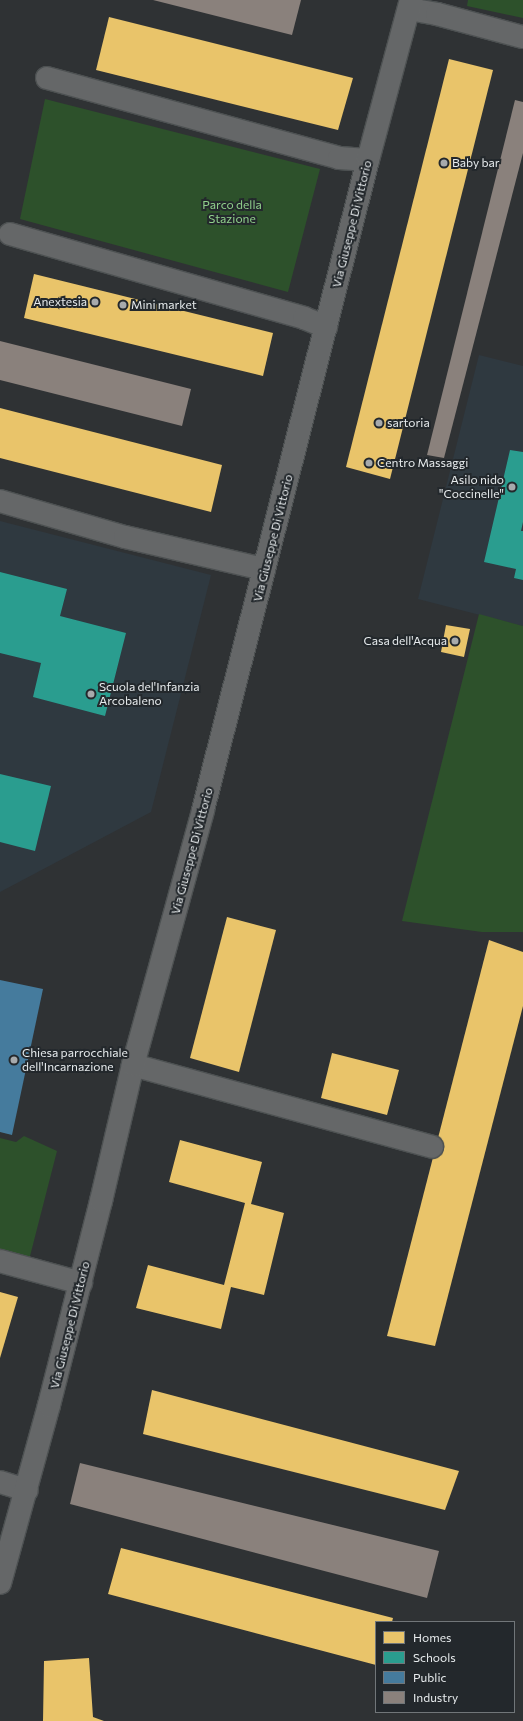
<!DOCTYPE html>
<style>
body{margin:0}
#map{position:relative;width:523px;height:1721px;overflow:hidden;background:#2f3234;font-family:Commissioner,sans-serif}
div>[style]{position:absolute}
.built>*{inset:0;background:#2f3940}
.green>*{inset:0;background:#2d512b}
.homes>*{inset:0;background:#e9c46a}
.schools>*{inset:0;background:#2a9d8f}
.public>*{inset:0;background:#457b9d}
.industry>*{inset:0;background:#8a817c}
.roads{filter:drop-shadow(1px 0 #4d5152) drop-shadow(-1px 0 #4d5152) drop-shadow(0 1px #4d5152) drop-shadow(0 -1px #4d5152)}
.minor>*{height:22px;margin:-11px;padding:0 11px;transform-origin:11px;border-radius:11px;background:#656768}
.dots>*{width:11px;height:11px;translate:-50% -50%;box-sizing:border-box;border:2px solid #23282c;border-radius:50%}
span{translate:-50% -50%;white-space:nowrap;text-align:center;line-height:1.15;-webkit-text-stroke:4px #23282c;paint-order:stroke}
.poi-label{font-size:12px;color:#e7ebed}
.left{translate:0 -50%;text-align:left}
.right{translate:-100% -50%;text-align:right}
.park-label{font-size:12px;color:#91d18c}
.street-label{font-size:12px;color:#e7ebed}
.legend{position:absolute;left:375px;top:1621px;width:140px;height:92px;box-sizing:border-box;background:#23282c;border:1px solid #717679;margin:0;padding:5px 7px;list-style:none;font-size:12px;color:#e7ebed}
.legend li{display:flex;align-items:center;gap:8px;height:20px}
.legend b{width:20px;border:1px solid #717679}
</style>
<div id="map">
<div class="built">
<i style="clip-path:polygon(479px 355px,523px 366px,523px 626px,418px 599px)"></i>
<i style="clip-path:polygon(0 521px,211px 575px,151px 812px,0 892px)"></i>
</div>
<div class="green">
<i style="clip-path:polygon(468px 0,523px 0,523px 18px,467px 6px)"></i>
<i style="clip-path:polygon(45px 99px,320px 169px,288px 292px,20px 219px)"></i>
<i style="clip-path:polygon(479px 614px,523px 626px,523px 932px,482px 932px,402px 921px)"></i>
<i style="clip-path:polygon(24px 1136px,57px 1151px,29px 1260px,0 1252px,0 1138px,16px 1142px)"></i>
</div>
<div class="homes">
<i style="clip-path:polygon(109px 17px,353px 78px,338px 130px,96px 70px)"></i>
<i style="clip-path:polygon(449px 59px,493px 70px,390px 479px,346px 467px)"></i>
<i style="clip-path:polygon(34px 274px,273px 333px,263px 376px,24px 318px)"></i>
<i style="clip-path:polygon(0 408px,222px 465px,211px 512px,0 458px)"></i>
<i style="clip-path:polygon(446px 625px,470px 629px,464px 657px,441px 652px)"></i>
<i style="clip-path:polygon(227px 917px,276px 930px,239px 1072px,190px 1058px)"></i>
<i style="clip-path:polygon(489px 940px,523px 952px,523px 1006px,435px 1346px,387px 1336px)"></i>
<i style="clip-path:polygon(332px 1053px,399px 1070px,387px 1115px,321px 1098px)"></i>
<i style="clip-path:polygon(180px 1140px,262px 1162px,251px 1204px,284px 1213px,264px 1295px,231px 1287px,221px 1329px,136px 1308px,148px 1265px,224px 1285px,245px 1203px,169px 1182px)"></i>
<i style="clip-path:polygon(0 1292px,18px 1297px,0 1358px)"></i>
<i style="clip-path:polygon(152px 1390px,459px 1471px,445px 1510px,143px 1434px)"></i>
<i style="clip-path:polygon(121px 1548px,393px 1618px,392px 1622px,376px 1622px,376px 1665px,108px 1594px)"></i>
<i style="clip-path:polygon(89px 1658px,93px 1717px,104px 1721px,43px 1721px,44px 1661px)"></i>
</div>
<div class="schools">
<i style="clip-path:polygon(510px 450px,523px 452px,523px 522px,521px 531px,523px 531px,523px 580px,514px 578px,516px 569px,484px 562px)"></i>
<i style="clip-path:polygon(0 572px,67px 589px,60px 616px,126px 633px,105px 716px,33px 697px,41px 663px,0 653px)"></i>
<i style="clip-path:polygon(0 774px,51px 786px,35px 851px,0 842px)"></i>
</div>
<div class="public">
<i style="clip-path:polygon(0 980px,43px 989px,12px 1135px,0 1132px)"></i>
</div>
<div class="industry">
<i style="clip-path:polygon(153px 0,301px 0,292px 35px)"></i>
<i style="clip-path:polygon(515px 100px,523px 102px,523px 153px,444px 458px,427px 455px)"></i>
<i style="clip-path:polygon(0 341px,191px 389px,182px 426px,0 380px)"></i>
<i style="clip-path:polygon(80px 1463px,439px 1551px,427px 1598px,70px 1504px)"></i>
</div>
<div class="roads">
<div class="minor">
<i style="left:409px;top:9px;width:28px;rotate:10deg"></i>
<i style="left:437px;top:14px;width:89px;rotate:15deg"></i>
<i style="left:47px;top:78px;width:303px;rotate:15.3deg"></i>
<i style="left:339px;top:158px;width:29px;rotate:4deg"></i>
<i style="left:10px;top:234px;width:306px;rotate:15.9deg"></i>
<i style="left:304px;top:318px;width:24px;rotate:22deg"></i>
<i style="left:0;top:501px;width:130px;rotate:16.1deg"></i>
<i style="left:125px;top:537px;width:143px;rotate:13deg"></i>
<i style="left:133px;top:1065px;width:310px;rotate:15.3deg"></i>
<i style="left:0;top:1261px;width:84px;rotate:15.2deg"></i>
<i style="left:0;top:1482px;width:28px;rotate:17deg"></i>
<i style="left:0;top:1583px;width:185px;rotate:-74.6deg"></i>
<i style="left:49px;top:1405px;width:211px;rotate:-75.7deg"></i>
<i style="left:101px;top:1201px;width:140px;rotate:-76.8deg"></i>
<i style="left:133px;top:1065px;width:264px;rotate:-74.6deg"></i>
<i style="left:203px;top:810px;width:671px;rotate:-75.76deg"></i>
<i style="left:368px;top:160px;width:166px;rotate:-75deg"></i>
</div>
</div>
<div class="dots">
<i style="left:444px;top:163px;background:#a7aaac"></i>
<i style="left:95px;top:302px;background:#a7aaac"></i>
<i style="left:123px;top:305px;background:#a7aaac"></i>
<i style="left:379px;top:423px;background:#a7aaac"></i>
<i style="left:369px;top:463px;background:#a7aaac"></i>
<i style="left:512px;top:487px;background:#a7aaac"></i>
<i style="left:455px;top:641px;background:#a7aaac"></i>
<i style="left:91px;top:694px;background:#a7aaac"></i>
<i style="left:14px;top:1060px;background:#a7aaac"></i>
</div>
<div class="poi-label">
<span class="left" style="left:452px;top:163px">Baby bar</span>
<span class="right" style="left:87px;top:302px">Anextesia</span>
<span class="left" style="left:131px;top:305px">Mini market</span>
<span class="left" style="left:387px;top:423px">sartoria</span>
<span class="left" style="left:377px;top:463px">Centro Massaggi</span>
<span class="right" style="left:504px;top:487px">Asilo nido<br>"Coccinelle"</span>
<span class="right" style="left:447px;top:641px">Casa dell'Acqua</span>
<span class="left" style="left:99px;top:694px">Scuola del'Infanzia<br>Arcobaleno</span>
<span class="left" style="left:22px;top:1060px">Chiesa parrocchiale<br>dell'Incarnazione</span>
</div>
<div class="park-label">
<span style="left:232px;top:212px">Parco della<br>Stazione</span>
</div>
<div class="street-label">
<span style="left:352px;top:224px;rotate:-76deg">Via Giuseppe Di Vittorio</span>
<span style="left:273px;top:538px;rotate:-76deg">Via Giuseppe Di Vittorio</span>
<span style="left:192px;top:851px;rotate:-75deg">Via Giuseppe Di Vittorio</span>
<span style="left:70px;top:1325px;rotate:-76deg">Via Giuseppe Di Vittorio</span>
</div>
<ul class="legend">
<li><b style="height:11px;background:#e9c46a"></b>Homes</li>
<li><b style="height:11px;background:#2a9d8f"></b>Schools</li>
<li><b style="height:11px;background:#457b9d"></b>Public</li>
<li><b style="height:11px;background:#8a817c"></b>Industry</li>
</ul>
</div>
